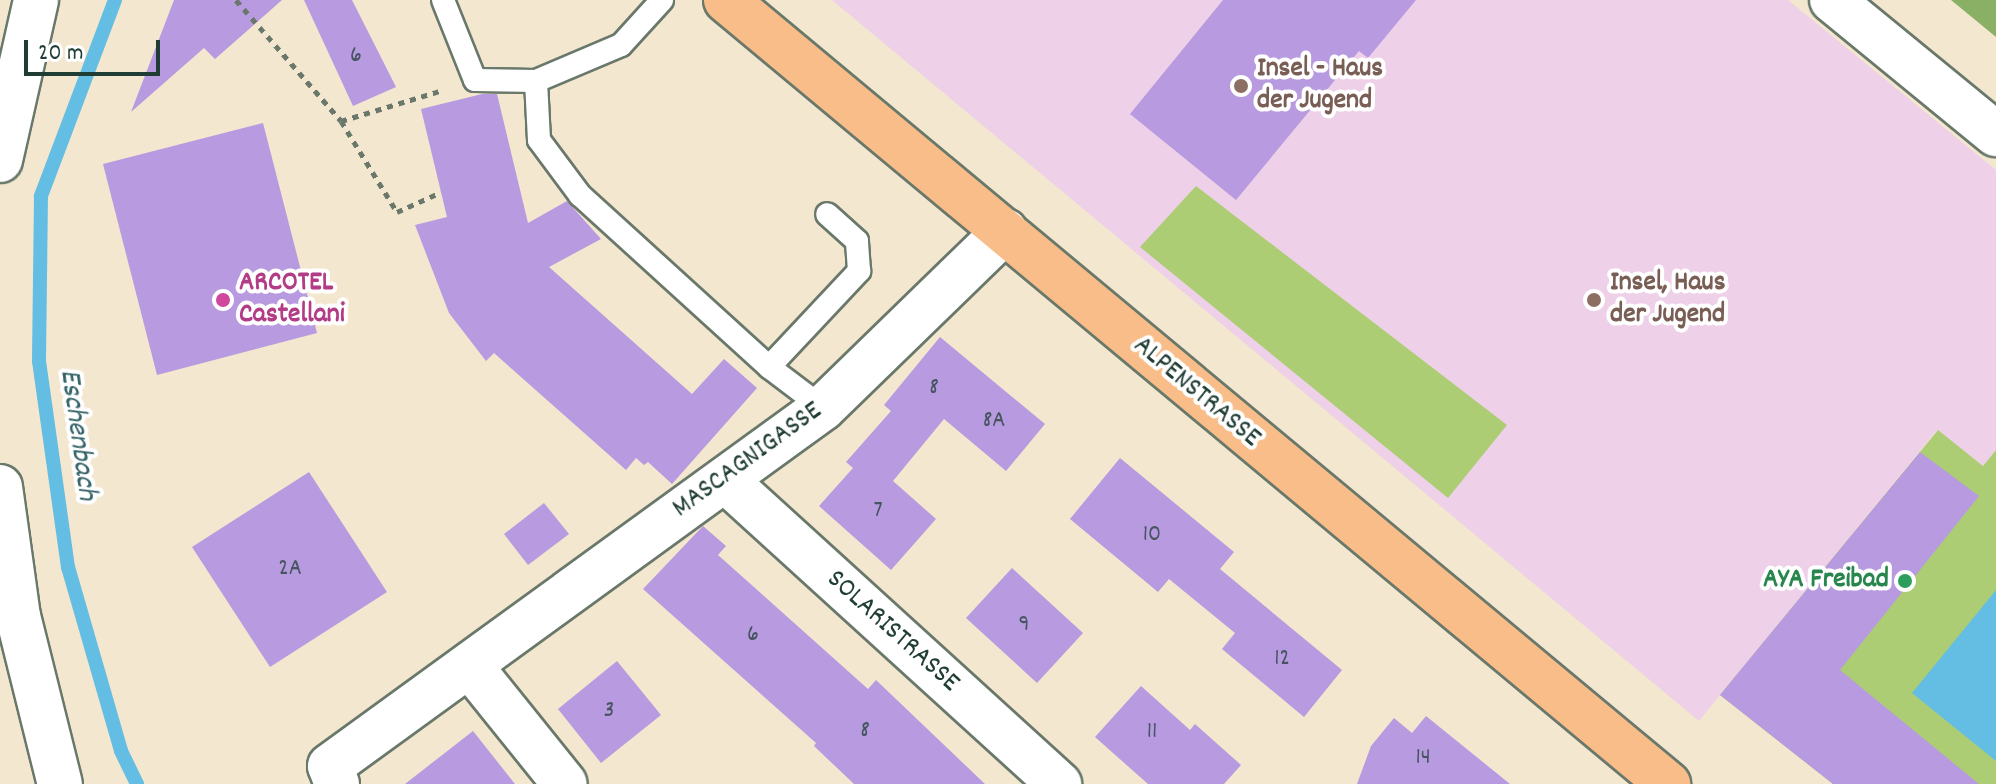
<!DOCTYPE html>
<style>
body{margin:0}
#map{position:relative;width:1996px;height:784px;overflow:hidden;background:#f3e7cf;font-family:Dekko,sans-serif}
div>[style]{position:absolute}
.built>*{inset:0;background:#eed0e8}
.green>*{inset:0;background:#adcd74}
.forest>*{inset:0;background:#8ab066}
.water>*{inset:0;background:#64bde2}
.stream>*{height:14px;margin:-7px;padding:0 7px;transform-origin:7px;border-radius:7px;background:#64bde2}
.building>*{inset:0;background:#b79adf}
.path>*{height:5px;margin-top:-2.5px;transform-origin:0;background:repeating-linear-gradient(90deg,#69786a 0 6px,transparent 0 12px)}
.roads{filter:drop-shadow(2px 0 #69786a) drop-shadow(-2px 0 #69786a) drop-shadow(0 2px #69786a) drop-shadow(0 -2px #69786a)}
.lane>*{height:22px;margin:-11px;padding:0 11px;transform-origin:11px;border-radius:11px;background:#fff}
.street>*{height:44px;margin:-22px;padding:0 22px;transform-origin:22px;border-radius:22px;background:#fff}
.primary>*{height:44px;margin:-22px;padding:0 22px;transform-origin:22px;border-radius:22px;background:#f8bd89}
.dots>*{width:22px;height:22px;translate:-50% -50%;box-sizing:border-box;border:4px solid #fff;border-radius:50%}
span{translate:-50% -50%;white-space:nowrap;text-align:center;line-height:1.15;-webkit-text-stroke:8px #fff;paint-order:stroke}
.number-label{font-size:24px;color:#45545f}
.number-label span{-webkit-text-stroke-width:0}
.education-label{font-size:28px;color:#785e54;font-weight:700}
.left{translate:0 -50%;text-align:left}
.hotel-label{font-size:28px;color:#b23c85;font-weight:700}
.street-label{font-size:28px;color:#1f3d34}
.leisure-label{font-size:28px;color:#27864d;font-weight:700}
.right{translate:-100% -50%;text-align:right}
.water-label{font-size:30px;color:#346368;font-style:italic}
.scale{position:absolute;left:24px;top:40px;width:136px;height:36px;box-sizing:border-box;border:4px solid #1f3d34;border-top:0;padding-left:10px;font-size:24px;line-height:28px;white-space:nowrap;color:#1f3d34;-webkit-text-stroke:6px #fff;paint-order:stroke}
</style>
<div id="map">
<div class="built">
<i style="clip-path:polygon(832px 0,1788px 0,1996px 170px,1996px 450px,1983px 466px,1937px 430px,1699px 721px)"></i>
</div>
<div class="green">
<i style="clip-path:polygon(1196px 186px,1507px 425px,1448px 498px,1140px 247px)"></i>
<i style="clip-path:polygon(1938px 430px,1983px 466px,1996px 450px,1996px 784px,1833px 784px,1720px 695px)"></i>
</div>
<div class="forest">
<i style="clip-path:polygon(1951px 0,1996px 0,1996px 37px)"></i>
</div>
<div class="water">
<i style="clip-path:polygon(1996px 590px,1996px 761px,1912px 693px)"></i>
</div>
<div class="stream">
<i style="left:115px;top:0;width:210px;rotate:110.7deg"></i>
<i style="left:41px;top:196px;width:165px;rotate:90.7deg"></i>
<i style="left:39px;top:361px;width:208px;rotate:82deg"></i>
<i style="left:68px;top:567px;width:191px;rotate:73.9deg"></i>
<i style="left:121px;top:751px;width:37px;rotate:64deg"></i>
</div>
<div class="building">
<i style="clip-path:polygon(174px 0,282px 0,215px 59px,204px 48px,131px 112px)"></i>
<i style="clip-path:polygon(304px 0,352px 0,396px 87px,353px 106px)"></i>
<i style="clip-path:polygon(1223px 0,1416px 0,1368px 58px,1359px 51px,1236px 200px,1130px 114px)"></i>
<i style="clip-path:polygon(482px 94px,497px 94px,528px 223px,567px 201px,601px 239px,549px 267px,692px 394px,724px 359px,757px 388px,672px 484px,648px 462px,644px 465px,636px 458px,626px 470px,494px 353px,486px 361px,449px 313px,415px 225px,447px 217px,421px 109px)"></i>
<i style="clip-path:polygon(263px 123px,317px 333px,157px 375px,103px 164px)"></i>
<i style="clip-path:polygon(940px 337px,1045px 424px,1006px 471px,944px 419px,893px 481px,936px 519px,891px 570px,819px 506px,853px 468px,846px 462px,891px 411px,884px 405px)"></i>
<i style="clip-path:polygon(1920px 452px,1979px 496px,1840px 670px,1979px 784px,1833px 784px,1720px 695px)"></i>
<i style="clip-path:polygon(1120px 458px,1234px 552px,1220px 569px,1342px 670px,1304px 717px,1222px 649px,1235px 633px,1169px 579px,1158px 592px,1070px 519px)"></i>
<i style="clip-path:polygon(309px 472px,387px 592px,270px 667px,192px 547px)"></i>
<i style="clip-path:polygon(544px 503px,569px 534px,528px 565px,504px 534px)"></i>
<i style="clip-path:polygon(703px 526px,726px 546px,718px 555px,868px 689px,876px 680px,985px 784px,854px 784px,814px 746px,816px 743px,643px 589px)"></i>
<i style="clip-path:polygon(1012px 568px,1083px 633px,1037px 683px,966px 618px)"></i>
<i style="clip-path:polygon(617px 661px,661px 715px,601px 763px,558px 709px)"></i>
<i style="clip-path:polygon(1141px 686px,1190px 730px,1195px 724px,1241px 765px,1224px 784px,1148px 784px,1095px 737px)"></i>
<i style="clip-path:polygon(1426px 716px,1510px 784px,1357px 784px,1371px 746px,1394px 718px,1412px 733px)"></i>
<i style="clip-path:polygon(473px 731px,515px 784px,405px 784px)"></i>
</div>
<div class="path">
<i style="left:236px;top:0;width:160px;rotate:49deg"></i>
<i style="left:341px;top:121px;width:107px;rotate:58.4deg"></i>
<i style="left:397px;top:212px;width:48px;rotate:-24.4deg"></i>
<i style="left:341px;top:121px;width:107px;rotate:-16.9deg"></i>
</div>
<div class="roads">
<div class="lane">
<i style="left:443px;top:0;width:86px;rotate:68.2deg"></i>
<i style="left:475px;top:80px;width:61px;rotate:0.9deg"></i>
<i style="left:662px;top:0;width:61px;rotate:132.3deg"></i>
<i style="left:621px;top:45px;width:92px;rotate:157deg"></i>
<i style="left:536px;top:81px;width:59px;rotate:87.1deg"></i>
<i style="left:539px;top:140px;width:69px;rotate:53.3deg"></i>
<i style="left:580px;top:195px;width:256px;rotate:42.3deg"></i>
<i style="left:769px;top:367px;width:68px;rotate:37.2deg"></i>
<i style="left:769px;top:367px;width:132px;rotate:-46.8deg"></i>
<i style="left:859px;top:271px;width:30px;rotate:-94deg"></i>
<i style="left:857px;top:241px;width:40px;rotate:-138deg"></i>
</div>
<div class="street">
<i style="left:1832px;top:0;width:212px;rotate:39.3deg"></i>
<i style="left:0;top:160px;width:164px;rotate:-77.3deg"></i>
<i style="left:725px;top:480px;width:452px;rotate:42.3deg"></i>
<i style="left:0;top:487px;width:130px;rotate:82.1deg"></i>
<i style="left:18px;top:616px;width:173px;rotate:76deg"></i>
<i style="left:470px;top:666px;width:151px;rotate:51.2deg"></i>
<i style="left:337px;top:784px;width:19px;rotate:-111deg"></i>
<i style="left:330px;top:766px;width:609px;rotate:-35.99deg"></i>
<i style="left:823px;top:408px;width:254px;rotate:-44.2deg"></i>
</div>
<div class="primary">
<i style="left:726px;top:0;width:1226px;rotate:39.77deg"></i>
</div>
</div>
<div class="dots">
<i style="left:1241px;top:86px;background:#8d6e63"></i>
<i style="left:223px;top:300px;background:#d1479c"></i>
<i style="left:1594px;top:300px;background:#8d6e63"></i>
<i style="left:1905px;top:581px;background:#2e9e5b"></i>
</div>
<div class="number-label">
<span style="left:356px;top:57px">6</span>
<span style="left:934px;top:389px">8</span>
<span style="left:994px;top:422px">8A</span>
<span style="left:878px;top:512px">7</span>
<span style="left:1152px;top:536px">10</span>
<span style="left:290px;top:570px">2A</span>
<span style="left:1024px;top:626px">9</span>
<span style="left:753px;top:636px">6</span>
<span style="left:1282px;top:660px">12</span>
<span style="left:609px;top:712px">3</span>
<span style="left:865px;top:732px">8</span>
<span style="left:1152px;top:733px">11</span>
<span style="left:1423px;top:759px">14</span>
</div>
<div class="education-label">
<span class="left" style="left:1257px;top:86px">Insel - Haus<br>der Jugend</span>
<span class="left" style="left:1610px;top:300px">Insel, Haus<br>der Jugend</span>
</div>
<div class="hotel-label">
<span class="left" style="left:239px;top:300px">ARCOTEL<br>Castellani</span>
</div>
<div class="street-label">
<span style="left:1196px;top:393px;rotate:40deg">ALPENSTRASSE</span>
<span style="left:748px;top:461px;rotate:-36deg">MASCAGNIGASSE</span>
<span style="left:892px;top:632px;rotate:42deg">SOLARISTRASSE</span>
</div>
<div class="leisure-label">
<span class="right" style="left:1889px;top:581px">AYA Freibad</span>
</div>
<div class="water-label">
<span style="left:76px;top:435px;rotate:82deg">Eschenbach</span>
</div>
<div class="scale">20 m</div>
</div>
